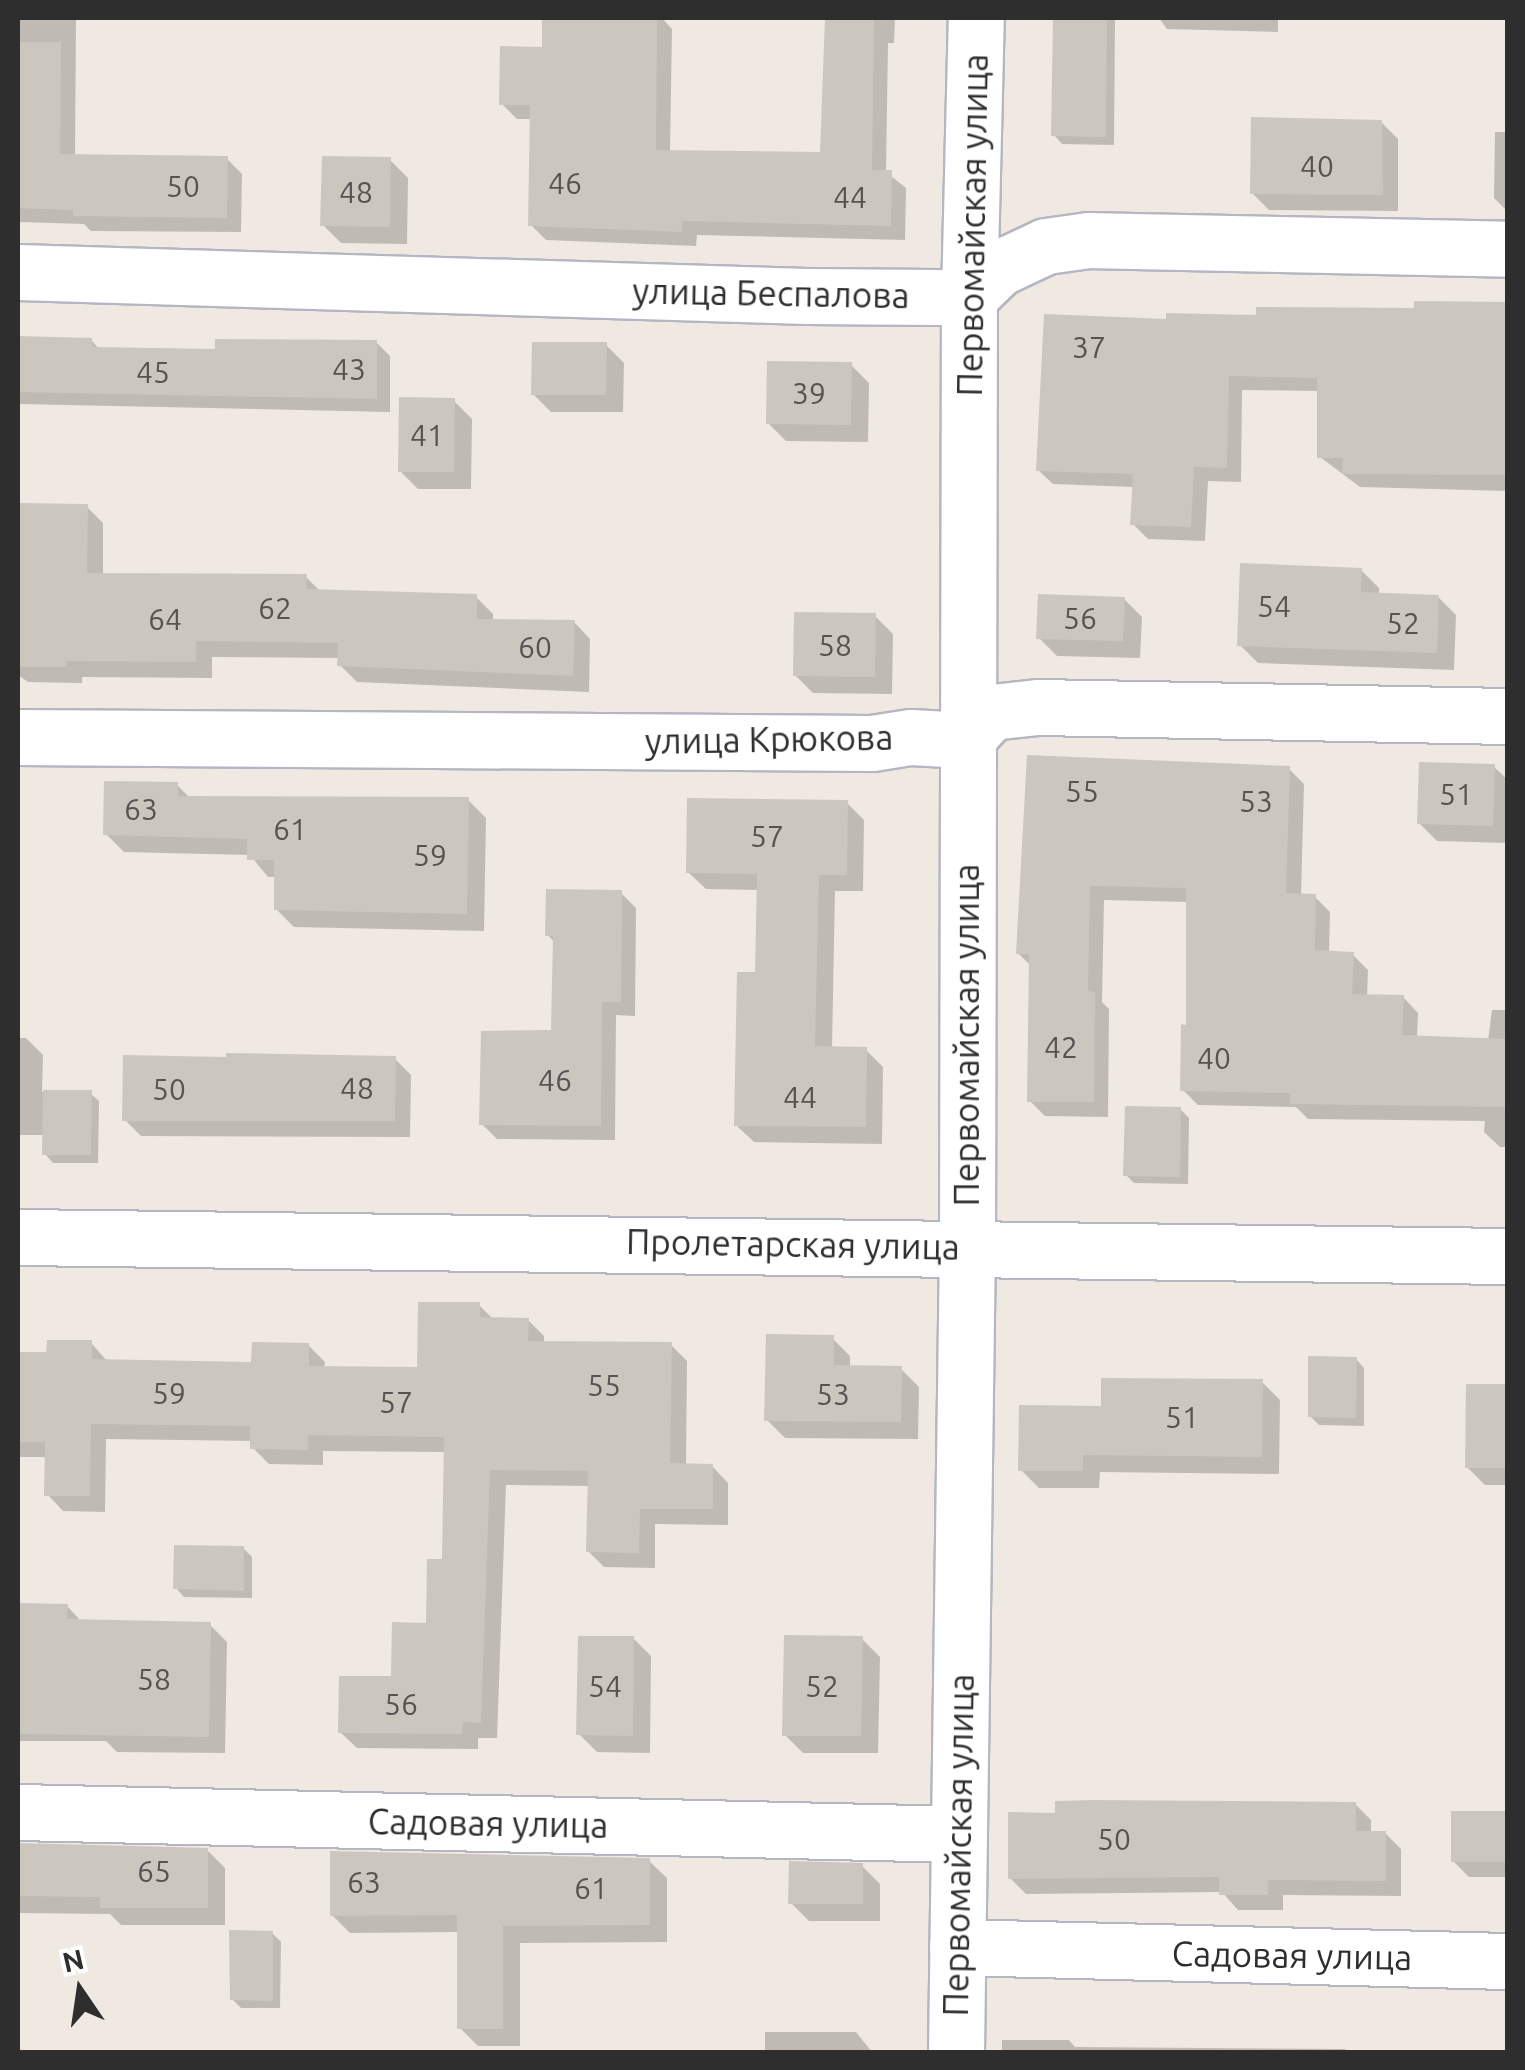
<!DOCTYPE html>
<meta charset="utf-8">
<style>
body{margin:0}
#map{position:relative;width:1525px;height:2070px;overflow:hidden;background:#efe9e1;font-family:Ubuntu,sans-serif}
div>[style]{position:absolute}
.shadow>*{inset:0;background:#0003}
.building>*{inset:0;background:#cbc7bf}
.roads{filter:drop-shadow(2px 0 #b4b7c1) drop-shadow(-2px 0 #b4b7c1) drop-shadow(0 2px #b4b7c1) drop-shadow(0 -2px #b4b7c1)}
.minor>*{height:55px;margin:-27.5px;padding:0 27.5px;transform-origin:27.5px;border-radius:27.5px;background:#fff}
span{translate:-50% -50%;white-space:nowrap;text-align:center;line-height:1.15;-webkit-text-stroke:8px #fff;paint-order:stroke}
.number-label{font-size:30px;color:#555452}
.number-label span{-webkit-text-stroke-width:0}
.street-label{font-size:35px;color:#2e2e2e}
.frame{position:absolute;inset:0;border:20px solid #2e2e2e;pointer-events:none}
.north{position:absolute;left:30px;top:1940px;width:100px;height:100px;-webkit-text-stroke:8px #fff;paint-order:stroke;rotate:347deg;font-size:28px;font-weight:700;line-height:40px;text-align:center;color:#2e2e2e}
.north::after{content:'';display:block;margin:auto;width:35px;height:45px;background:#2e2e2e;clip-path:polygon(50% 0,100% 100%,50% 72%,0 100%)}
</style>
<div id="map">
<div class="shadow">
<i style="clip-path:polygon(18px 18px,76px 18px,75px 156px,227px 159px,242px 174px,241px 232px,91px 231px,84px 224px,18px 222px)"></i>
<i style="clip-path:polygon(545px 18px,662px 18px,672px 29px,670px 153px,822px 155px,827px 18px,895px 18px,894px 43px,888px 43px,886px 172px,906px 188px,905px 240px,697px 235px,696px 246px,546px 240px,531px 225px,532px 119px,517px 119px,502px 104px,544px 49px)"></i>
<i style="clip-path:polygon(1056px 18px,1115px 19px,1114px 145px,1062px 144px,1054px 135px)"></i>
<i style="clip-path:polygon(1159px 18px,1278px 18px,1278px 32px,1167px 29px)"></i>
<i style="clip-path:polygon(1381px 122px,1398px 139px,1398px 211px,1269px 210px,1252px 193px)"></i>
<i style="clip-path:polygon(1495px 132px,1508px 132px,1508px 212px,1494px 198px)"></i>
<i style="clip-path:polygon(390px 160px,408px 178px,407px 244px,341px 243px,323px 225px)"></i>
<i style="clip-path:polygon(1508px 305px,1508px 491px,1360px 487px,1320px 457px,1320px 391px,1242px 390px,1241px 482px,1208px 481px,1205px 541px,1148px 539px,1133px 524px,1135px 487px,1053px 484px,1038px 470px,1169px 321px)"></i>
<i style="clip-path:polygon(18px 337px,91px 340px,100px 350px,217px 351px,376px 342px,390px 356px,390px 412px,18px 404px)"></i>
<i style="clip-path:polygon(606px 345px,624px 363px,623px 412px,551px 412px,533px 394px)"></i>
<i style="clip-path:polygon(851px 365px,869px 383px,868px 442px,786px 441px,768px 423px)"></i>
<i style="clip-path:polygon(454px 401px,472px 419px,471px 489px,418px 489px,400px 471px)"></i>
<i style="clip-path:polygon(18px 505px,86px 506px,103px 523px,103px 576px,306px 577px,321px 592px,476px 597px,493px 614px,493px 622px,574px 622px,590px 639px,589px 692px,357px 682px,340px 665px,340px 658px,212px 657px,212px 678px,82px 677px,82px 683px,28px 682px,18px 675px)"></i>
<i style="clip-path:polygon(1361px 570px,1379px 588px,1379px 595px,1438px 597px,1456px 615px,1454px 670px,1258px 663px,1240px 645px)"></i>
<i style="clip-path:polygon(1124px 599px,1142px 617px,1140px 658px,1057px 656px,1039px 638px)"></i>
<i style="clip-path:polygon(875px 616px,893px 634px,892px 694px,813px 693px,795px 675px)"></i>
<i style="clip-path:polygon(1029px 758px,1289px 769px,1304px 784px,1301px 896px,1315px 897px,1330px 912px,1329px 954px,1353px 955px,1368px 970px,1367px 997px,1403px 997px,1418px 1013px,1417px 1038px,1488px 1041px,1492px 1010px,1508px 1010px,1508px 1147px,1500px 1147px,1484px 1132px,1485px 1121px,1308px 1119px,1296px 1107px,1198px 1105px,1183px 1090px,1188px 1027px,1188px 902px,1104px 900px,1102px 1002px,1109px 1009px,1108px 1117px,1045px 1116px,1030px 1101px,1031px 966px,1018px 953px)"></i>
<i style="clip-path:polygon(1494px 767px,1508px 780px,1508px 843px,1437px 841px,1419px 823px)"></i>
<i style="clip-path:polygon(177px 785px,191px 799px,468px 800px,486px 818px,484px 931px,294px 927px,276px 909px,276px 877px,268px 877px,250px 855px,124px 852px,106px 834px)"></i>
<i style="clip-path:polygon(18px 800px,20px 802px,19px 865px,18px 865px)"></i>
<i style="clip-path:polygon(847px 803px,864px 820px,863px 891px,835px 891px,832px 1049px,866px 1050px,883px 1067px,882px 1144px,754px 1142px,736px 1125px,758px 974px,759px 890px,706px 889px,688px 872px)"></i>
<i style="clip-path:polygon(621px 893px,636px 908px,635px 1016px,616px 1015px,615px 1140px,497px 1139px,482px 1124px,554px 1032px,555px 943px,548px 935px)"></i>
<i style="clip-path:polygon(18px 1038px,26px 1038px,43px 1055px,42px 1092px,90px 1093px,99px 1101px,98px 1163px,53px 1163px,45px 1154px,45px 1135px,18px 1135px)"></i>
<i style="clip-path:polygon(394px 1058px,411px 1075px,410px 1137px,141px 1136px,125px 1120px)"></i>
<i style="clip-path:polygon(1180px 1109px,1189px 1118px,1188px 1184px,1134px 1183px,1126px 1175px)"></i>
<i style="clip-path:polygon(479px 1305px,494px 1320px,528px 1320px,544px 1336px,544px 1343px,671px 1345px,687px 1361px,686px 1466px,712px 1466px,728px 1483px,728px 1525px,655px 1524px,655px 1568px,604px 1567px,588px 1551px,590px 1486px,506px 1485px,497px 1738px,478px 1738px,478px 1749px,357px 1748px,340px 1732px,393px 1679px,429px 1625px,444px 1562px,446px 1452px,323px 1451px,323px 1465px,269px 1464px,253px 1448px,253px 1441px,106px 1439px,105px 1512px,63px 1511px,47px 1494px,47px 1457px,18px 1457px,18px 1355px,49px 1355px,91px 1343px,108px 1362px,254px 1364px,308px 1345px,325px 1362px,324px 1369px,419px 1370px)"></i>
<i style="clip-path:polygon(832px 1338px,850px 1356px,850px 1368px,901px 1369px,919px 1387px,918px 1439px,785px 1438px,767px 1420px)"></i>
<i style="clip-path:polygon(1356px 1359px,1364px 1368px,1364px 1426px,1319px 1425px,1310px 1416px)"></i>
<i style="clip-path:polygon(1262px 1382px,1280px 1400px,1279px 1474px,1100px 1472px,1099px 1488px,1039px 1488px,1021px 1470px,1104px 1408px)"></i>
<i style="clip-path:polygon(1508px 1386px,1508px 1485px,1485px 1485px,1467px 1467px)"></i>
<i style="clip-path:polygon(243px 1548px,252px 1557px,252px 1598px,184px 1597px,176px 1588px)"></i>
<i style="clip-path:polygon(18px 1606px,67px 1606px,82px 1622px,210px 1625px,227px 1642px,225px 1753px,117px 1752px,106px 1741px,18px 1741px)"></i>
<i style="clip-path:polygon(633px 1638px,651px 1656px,650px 1753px,597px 1752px,579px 1734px)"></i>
<i style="clip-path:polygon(862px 1639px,880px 1657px,878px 1753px,803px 1753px,785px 1735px)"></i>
<i style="clip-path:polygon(1355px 1804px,1371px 1820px,1371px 1833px,1385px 1833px,1401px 1849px,1401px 1896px,1283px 1895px,1283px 1910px,1238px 1910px,1222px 1892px,1026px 1894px,1010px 1878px)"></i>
<i style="clip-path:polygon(1508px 1814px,1508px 1877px,1469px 1877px,1453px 1861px)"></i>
<i style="clip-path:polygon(18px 1846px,207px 1850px,225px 1868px,225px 1925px,121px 1925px,110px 1914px,18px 1913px)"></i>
<i style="clip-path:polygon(649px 1861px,667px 1878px,667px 1942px,520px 1943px,520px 2046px,478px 2046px,460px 2028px,460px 1932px,350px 1933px,332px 1915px)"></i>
<i style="clip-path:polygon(862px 1866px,880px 1884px,880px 1921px,809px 1921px,791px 1903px)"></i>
<i style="clip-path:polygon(272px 1933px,281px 1942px,280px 2008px,241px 2008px,232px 1999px)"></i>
<i style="clip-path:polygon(765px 2032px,856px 2032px,872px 2052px,765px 2052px)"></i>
<i style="clip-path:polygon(1002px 2040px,1069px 2040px,1075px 2047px,1345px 2049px,1349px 2052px,1002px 2052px)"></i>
<i style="clip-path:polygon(1434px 2051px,1508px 2051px,1508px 2052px,1434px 2052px)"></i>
</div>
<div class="building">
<i style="clip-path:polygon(542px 18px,657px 18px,656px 150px,820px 152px,825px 18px,874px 18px,872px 170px,892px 170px,891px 226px,682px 221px,682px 232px,528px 226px,530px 105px,499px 105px,500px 46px,542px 47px)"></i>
<i style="clip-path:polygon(1053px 18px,1107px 18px,1106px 137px,1051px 136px)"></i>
<i style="clip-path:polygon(18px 42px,61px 42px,60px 154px,228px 156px,227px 218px,73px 216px,73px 210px,18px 208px)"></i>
<i style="clip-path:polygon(1251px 117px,1382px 120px,1383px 195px,1250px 194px)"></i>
<i style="clip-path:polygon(322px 156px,391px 157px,390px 227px,320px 226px)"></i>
<i style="clip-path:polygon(1414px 301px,1508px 302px,1508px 475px,1342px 474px,1343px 458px,1317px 458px,1317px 378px,1229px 376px,1227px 468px,1194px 467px,1191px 527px,1130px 525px,1133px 474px,1036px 471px,1044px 314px,1166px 319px,1166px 313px,1256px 315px,1256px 307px,1414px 308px)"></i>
<i style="clip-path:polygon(18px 336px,92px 338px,92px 347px,215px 349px,215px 339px,377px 340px,377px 399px,18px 392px)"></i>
<i style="clip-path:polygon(532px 342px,607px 342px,606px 395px,531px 395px)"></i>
<i style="clip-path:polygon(767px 361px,852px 362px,851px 425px,766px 424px)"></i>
<i style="clip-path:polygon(399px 397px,455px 398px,454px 472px,398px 472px)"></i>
<i style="clip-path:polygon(19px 503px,88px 504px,87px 573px,307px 574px,306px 589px,477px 594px,477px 619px,575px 620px,573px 676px,337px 666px,338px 643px,196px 641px,196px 662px,66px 661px,66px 667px,18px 667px)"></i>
<i style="clip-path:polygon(1240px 563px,1362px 568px,1361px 592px,1439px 595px,1437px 653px,1237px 646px)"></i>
<i style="clip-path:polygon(1038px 594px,1125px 597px,1123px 641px,1036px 639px)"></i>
<i style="clip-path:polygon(794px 612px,876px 613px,875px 677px,793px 676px)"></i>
<i style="clip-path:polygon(1027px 755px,1290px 766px,1286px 893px,1316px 894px,1315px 950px,1354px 952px,1352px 994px,1404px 995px,1402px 1035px,1508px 1039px,1508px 1107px,1290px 1104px,1290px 1093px,1180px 1091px,1181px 1024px,1186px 1025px,1186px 888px,1090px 886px,1088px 991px,1095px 992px,1094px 1102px,1027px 1102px,1029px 954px,1016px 954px)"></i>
<i style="clip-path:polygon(1419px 762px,1495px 764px,1493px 826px,1417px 824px)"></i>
<i style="clip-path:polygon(104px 781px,178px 782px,178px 796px,469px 797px,467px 914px,274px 910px,274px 860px,247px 860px,247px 839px,103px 835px)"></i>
<i style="clip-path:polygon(687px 798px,848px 800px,847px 875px,819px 875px,815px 1046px,867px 1047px,866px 1127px,734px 1126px,737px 972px,755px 972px,757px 874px,686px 873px)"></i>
<i style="clip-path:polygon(546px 889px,622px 890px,621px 1002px,602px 1002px,601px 1126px,479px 1125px,481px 1031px,551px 1030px,553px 936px,545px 936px)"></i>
<i style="clip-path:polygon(226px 1053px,396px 1056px,395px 1121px,122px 1121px,123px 1055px,226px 1057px)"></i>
<i style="clip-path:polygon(43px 1090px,92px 1090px,91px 1155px,42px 1155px)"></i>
<i style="clip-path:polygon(1125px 1106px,1181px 1107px,1180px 1177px,1123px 1176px)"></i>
<i style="clip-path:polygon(418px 1302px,480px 1302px,480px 1317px,529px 1318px,528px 1341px,672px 1342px,670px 1463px,713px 1464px,713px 1509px,640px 1509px,639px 1553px,586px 1552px,588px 1471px,490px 1470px,481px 1723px,463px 1722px,462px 1734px,338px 1733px,339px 1676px,391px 1676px,392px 1622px,426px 1623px,427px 1559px,442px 1559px,444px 1437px,308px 1435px,308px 1450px,250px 1449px,250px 1426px,91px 1424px,90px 1496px,44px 1496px,45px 1442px,18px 1442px,18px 1352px,46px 1352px,47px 1340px,92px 1340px,92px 1359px,251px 1362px,252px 1342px,309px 1343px,309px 1366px,417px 1367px)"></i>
<i style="clip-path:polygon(766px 1334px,834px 1335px,834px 1365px,902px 1366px,901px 1422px,764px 1421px)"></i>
<i style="clip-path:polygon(1308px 1356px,1357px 1357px,1356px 1418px,1308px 1417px)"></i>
<i style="clip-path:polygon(1101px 1378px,1263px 1379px,1262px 1457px,1083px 1455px,1083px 1471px,1018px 1471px,1019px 1405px,1101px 1406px)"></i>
<i style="clip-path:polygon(1466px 1384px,1508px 1384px,1508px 1468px,1465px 1468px)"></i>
<i style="clip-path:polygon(174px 1545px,244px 1546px,244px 1591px,173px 1589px)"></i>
<i style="clip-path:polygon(18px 1603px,68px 1604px,67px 1619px,211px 1622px,209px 1737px,18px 1734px)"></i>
<i style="clip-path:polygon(784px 1635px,863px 1636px,861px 1736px,782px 1736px)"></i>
<i style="clip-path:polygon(578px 1636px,634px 1636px,633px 1736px,576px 1735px)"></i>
<i style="clip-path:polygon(1091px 1800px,1356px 1802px,1356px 1831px,1386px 1831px,1386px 1881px,1268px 1880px,1268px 1895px,1219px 1895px,1219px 1877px,1008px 1879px,1008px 1812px,1055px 1813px,1055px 1801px)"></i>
<i style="clip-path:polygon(1451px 1811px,1508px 1811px,1508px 1862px,1451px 1862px)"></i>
<i style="clip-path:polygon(18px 1843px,208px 1848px,208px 1908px,100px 1908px,100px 1897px,18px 1896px)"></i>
<i style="clip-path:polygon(330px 1851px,650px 1858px,650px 1925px,503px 1926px,503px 2029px,457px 2029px,457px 1915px,330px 1916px)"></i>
<i style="clip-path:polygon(789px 1861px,863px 1863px,863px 1904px,788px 1904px)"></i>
<i style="clip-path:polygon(229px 1930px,273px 1931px,273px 2001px,230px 2000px)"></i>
</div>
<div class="roads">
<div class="minor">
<i style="left:18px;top:272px;width:789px;rotate:1.74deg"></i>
<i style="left:807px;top:296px;width:162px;rotate:0.4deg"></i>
<i style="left:969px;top:297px;width:42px;rotate:-44deg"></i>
<i style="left:999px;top:268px;width:52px;rotate:-25.1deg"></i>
<i style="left:1046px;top:246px;width:43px;rotate:-7.9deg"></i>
<i style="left:1089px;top:240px;width:419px;rotate:1.2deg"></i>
<i style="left:18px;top:737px;width:854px;rotate:0.4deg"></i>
<i style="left:872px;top:743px;width:39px;rotate:-9deg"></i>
<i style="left:911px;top:737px;width:54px;rotate:3.2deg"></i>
<i style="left:965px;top:740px;width:38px;rotate:-47deg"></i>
<i style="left:991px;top:712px;width:47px;rotate:-6.1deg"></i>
<i style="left:1038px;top:707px;width:470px;rotate:1.1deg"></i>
<i style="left:18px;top:1237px;width:1490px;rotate:0.73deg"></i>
<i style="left:18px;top:1812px;width:941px;rotate:1.34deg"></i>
<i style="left:957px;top:1947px;width:551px;rotate:1.46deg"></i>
<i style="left:956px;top:2052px;width:806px;rotate:-89.22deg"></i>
<i style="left:967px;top:1246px;width:949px;rotate:-89.88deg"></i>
<i style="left:969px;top:297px;width:279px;rotate:-88.6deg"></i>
</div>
</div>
<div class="number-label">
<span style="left:1317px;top:166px">40</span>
<span style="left:565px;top:183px">46</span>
<span style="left:183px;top:186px">50</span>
<span style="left:356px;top:192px">48</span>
<span style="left:850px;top:197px">44</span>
<span style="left:1089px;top:347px">37</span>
<span style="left:349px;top:369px">43</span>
<span style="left:153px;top:372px">45</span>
<span style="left:809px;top:393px">39</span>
<span style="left:427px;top:435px">41</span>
<span style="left:1274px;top:606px">54</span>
<span style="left:275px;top:608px">62</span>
<span style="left:1080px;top:618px">56</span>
<span style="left:165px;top:619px">64</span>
<span style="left:1403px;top:623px">52</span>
<span style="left:835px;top:645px">58</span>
<span style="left:535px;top:647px">60</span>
<span style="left:1082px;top:791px">55</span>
<span style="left:1456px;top:794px">51</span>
<span style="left:1256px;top:801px">53</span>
<span style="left:141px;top:809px">63</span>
<span style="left:290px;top:829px">61</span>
<span style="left:767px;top:836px">57</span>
<span style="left:430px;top:855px">59</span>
<span style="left:1061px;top:1047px">42</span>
<span style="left:1214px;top:1058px">40</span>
<span style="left:555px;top:1080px">46</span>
<span style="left:357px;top:1088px">48</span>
<span style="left:169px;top:1089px">50</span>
<span style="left:800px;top:1097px">44</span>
<span style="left:604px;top:1385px">55</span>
<span style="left:169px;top:1393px">59</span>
<span style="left:833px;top:1394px">53</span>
<span style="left:396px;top:1402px">57</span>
<span style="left:1182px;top:1417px">51</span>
<span style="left:154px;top:1679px">58</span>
<span style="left:605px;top:1686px">54</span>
<span style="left:822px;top:1686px">52</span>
<span style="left:401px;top:1704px">56</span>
<span style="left:1114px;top:1839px">50</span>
<span style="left:154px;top:1871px">65</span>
<span style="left:364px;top:1882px">63</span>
<span style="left:591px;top:1888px">61</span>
</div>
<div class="street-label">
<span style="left:972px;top:225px;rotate:-89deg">Первомайская улица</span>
<span style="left:771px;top:293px;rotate:1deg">улица Беспалова</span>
<span style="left:769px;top:739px;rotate:-1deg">улица Крюкова</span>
<span style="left:966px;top:1035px;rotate:-90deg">Первомайская улица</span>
<span style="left:793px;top:1244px;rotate:1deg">Пролетарская улица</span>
<span style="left:488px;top:1823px;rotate:1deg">Садовая улица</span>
<span style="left:958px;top:1845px;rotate:-89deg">Первомайская улица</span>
<span style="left:1292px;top:1955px;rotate:1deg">Садовая улица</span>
</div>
<div class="frame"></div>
<div class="north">N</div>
</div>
